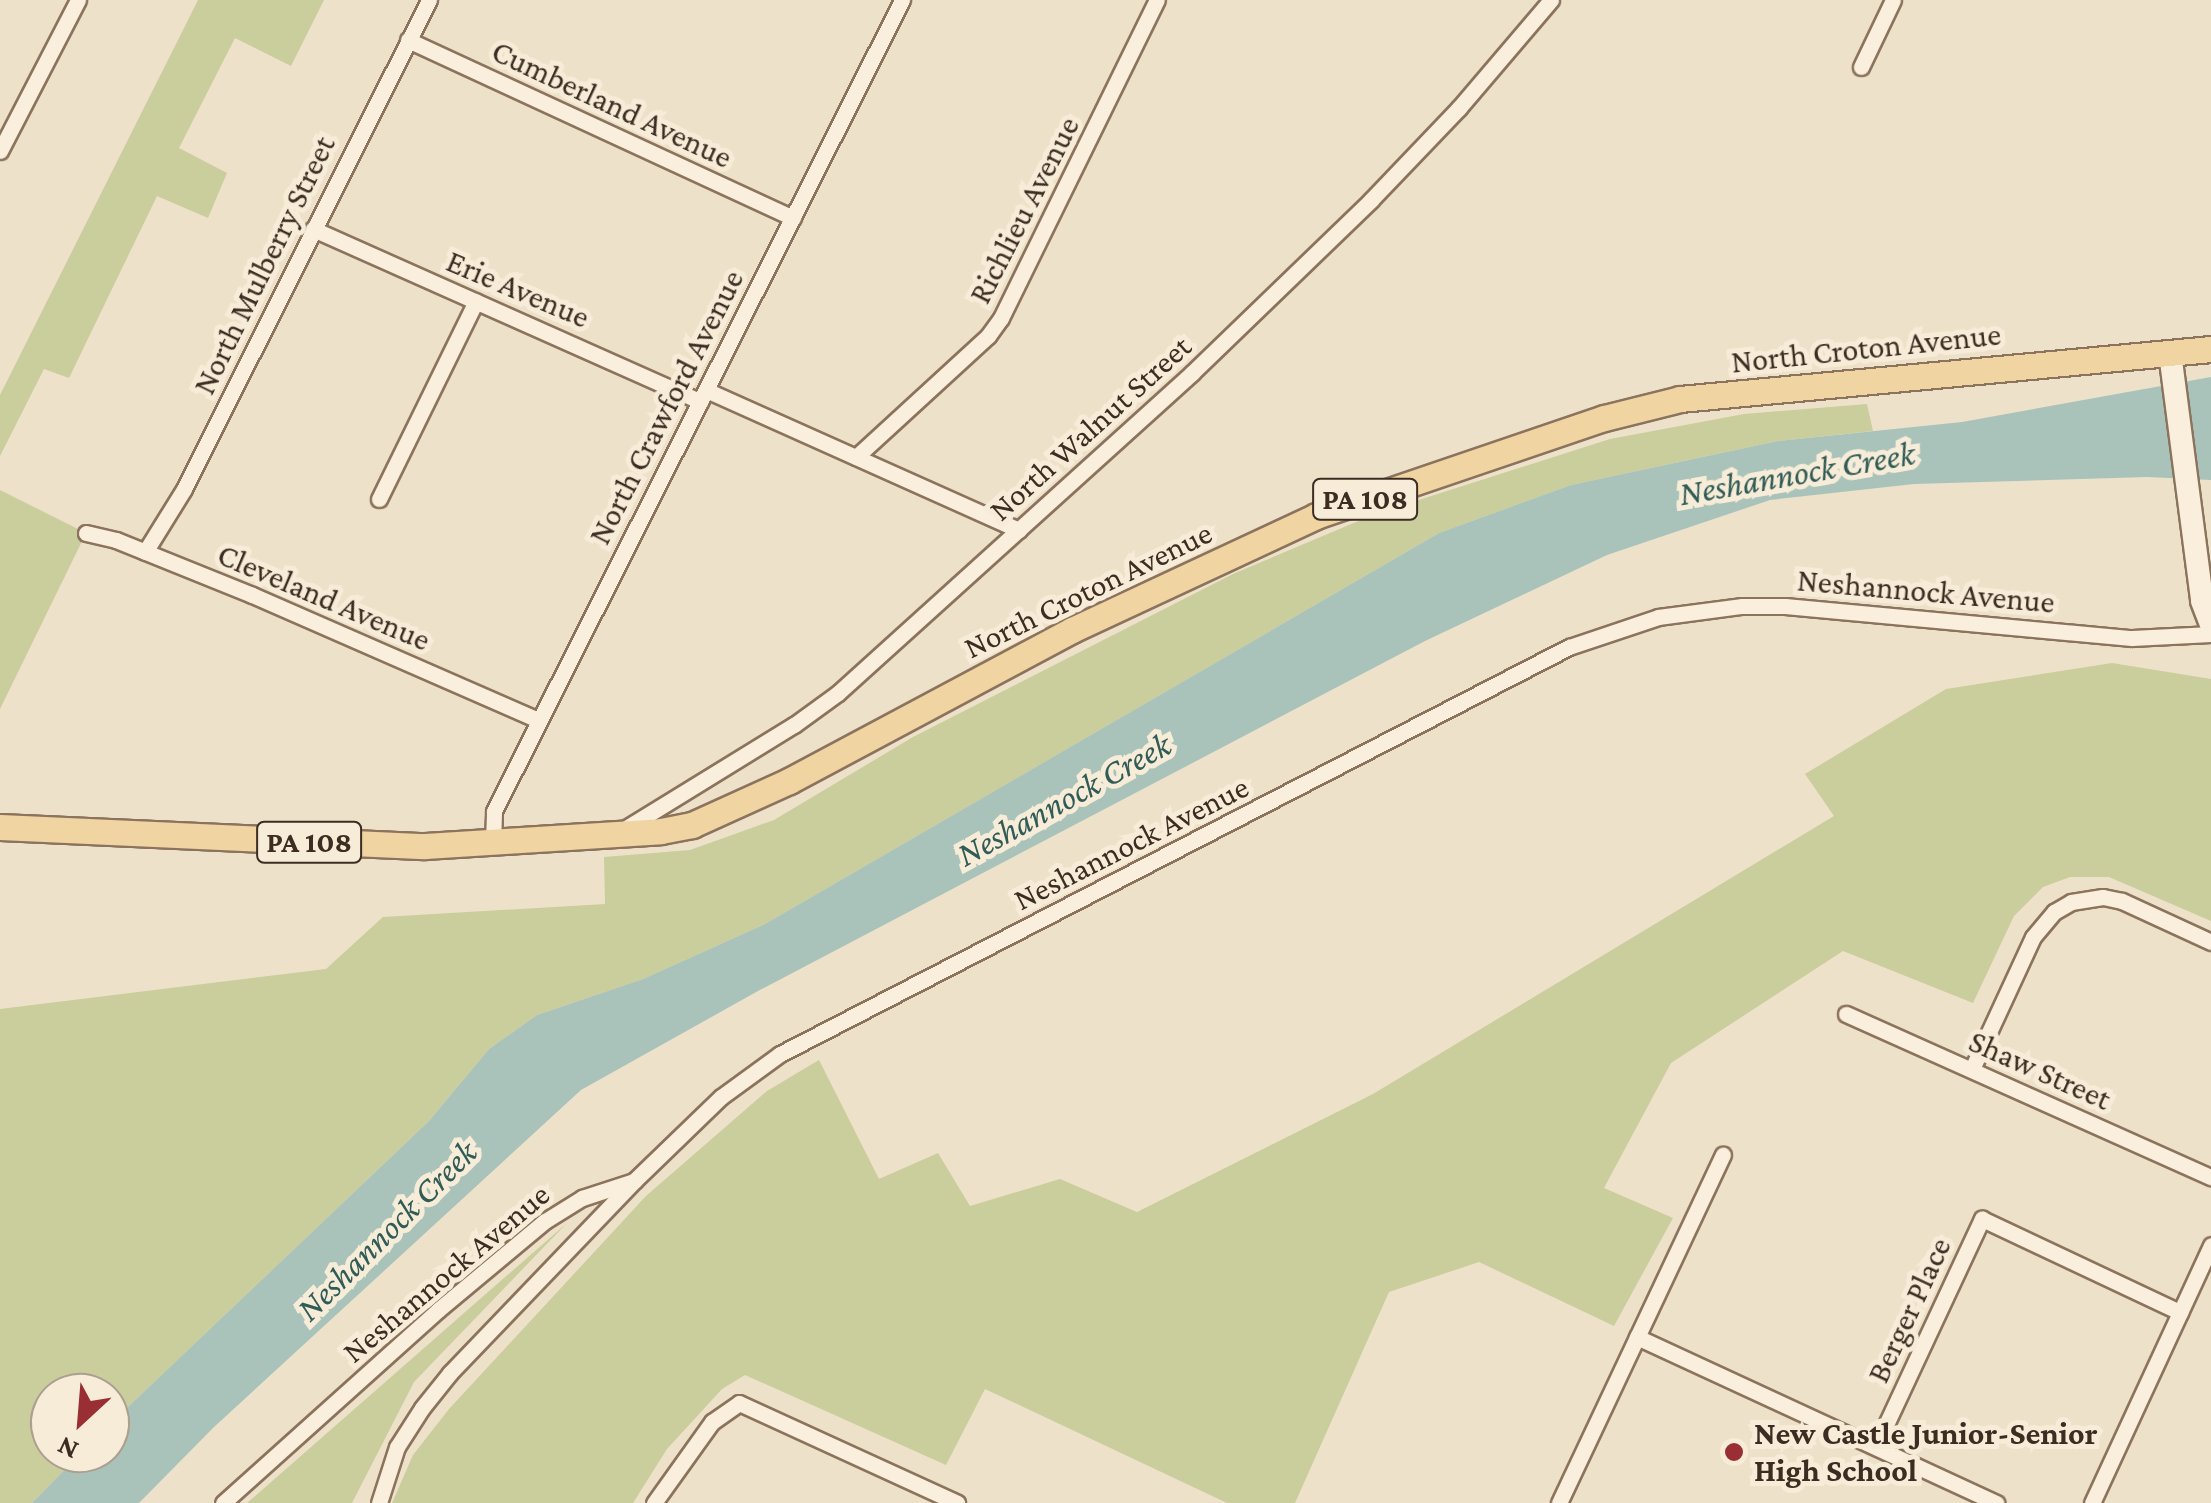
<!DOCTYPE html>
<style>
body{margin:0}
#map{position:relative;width:2211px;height:1503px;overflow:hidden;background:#eee1c9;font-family:"Crimson Pro",serif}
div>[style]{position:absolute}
.green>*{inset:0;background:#cacd9c}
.water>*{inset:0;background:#a9c3ba}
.roads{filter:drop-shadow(2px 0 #8b735d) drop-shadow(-2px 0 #8b735d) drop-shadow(0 2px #8b735d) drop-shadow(0 -2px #8b735d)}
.street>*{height:15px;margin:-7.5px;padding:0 7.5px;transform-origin:7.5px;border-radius:7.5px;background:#f9efdc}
.secondary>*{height:22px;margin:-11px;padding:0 11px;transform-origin:11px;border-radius:11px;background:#f9efdc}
.primary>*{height:25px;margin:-12.5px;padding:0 12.5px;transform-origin:12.5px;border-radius:12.5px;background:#f0d4a2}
.dots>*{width:28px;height:28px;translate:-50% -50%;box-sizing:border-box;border:5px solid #f6ecd8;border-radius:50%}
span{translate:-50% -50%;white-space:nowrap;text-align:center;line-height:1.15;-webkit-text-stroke:10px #f6ecd8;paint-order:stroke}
.shield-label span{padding:2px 8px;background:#f6ecd8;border:2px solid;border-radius:8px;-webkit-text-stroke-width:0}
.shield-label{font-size:30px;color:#3c2c21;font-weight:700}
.street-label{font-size:32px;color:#3c2c21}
.poi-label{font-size:32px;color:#3c2c21;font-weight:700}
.left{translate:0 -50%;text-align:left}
.water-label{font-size:35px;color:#305b56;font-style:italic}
.north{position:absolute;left:30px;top:1373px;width:100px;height:100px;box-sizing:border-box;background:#f6ecd8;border:2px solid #ac9f8f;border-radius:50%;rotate:206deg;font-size:28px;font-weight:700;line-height:40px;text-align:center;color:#3c2c21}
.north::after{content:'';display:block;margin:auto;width:35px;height:45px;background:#992e34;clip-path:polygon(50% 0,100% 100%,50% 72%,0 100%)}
</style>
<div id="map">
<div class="green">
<i style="clip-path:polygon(198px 0,324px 0,291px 66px,235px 38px,179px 148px,227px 173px,208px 218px,157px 196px,69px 378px,44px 369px,0 456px,0 395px)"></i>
<i style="clip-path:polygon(1867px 404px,1873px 431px,1778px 441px,1571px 485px,1439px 533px,765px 924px,643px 979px,537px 1015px,489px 1049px,429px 1121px,110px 1424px,110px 1393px,50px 1393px,50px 1453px,81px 1453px,32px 1503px,0 1503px,0 1009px,326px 969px,383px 917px,605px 904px,604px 857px,690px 850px,774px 820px,913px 737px,1233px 574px,1375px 514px,1610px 439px,1744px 414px)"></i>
<i style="clip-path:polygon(0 490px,86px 533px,0 709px)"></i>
<i style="clip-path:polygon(2112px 663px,2211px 679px,2211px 921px,2109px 877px,2070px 877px,2043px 887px,2014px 916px,1973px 1003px,1843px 951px,1671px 1063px,1604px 1188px,1673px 1218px,1614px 1326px,1479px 1262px,1389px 1292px,1295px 1503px,1227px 1503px,985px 1389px,946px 1465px,745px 1375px,722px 1389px,667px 1449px,633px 1503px,392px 1503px,413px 1455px,449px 1409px,646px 1196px,767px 1091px,819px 1060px,879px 1179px,938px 1153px,970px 1206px,1060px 1179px,1137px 1212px,1373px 1094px,1834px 816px,1805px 774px,1946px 689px)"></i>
<i style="clip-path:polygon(567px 1223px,414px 1382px,352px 1503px,247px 1503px)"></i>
</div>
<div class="water">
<i style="clip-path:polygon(2211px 377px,2211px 480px,2147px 477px,1914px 484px,1770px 500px,1607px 555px,1425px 641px,758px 991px,581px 1090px,213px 1428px,139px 1503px,32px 1503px,81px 1453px,110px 1453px,110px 1424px,429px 1121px,489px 1049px,537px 1015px,643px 979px,765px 924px,1439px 533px,1571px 485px,1778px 441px,1962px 422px)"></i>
</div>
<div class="roads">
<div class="street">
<i style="left:408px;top:40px;width:424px;rotate:24.8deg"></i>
<i style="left:1861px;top:67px;width:74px;rotate:-64.5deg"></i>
<i style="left:0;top:151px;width:170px;rotate:-62.7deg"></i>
<i style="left:313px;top:229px;width:424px;rotate:24deg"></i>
<i style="left:706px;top:390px;width:343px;rotate:24.1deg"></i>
<i style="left:856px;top:457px;width:179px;rotate:-42.5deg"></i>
<i style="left:988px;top:336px;width:22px;rotate:-54deg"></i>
<i style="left:1001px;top:318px;width:354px;rotate:-63.9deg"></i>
<i style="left:379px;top:499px;width:220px;rotate:-63.9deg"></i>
<i style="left:86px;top:533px;width:31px;rotate:13deg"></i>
<i style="left:116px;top:540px;width:147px;rotate:22deg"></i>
<i style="left:252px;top:595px;width:312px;rotate:23.6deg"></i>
<i style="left:145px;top:552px;width:74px;rotate:-58.2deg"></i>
<i style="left:184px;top:489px;width:547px;rotate:-63.39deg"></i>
<i style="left:623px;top:830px;width:201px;rotate:-31.6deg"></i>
<i style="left:794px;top:725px;width:54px;rotate:-36deg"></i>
<i style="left:838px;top:693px;width:477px;rotate:-42.1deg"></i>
<i style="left:1192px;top:373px;width:249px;rotate:-44deg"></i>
<i style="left:1371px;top:200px;width:127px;rotate:-46.3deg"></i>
<i style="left:1459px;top:108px;width:142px;rotate:-49.6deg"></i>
<i style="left:493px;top:842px;width:31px;rotate:-88deg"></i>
<i style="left:494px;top:811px;width:908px;rotate:-63.29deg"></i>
<i style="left:1846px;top:1014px;width:400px;rotate:24.1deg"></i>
<i style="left:1972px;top:1069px;width:145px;rotate:-65.2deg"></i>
<i style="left:2033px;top:937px;width:33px;rotate:-50deg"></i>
<i style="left:2054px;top:912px;width:20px;rotate:-30deg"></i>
<i style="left:2071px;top:902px;width:32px;rotate:-9deg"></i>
<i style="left:2103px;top:897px;width:19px;rotate:12deg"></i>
<i style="left:2122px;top:901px;width:98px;rotate:24.7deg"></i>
<i style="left:1637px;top:1337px;width:396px;rotate:24.8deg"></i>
<i style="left:1876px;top:1446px;width:251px;rotate:-65deg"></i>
<i style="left:1982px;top:1219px;width:219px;rotate:25.2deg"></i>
<i style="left:223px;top:1503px;width:289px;rotate:-41.9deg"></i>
<i style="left:438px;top:1310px;width:139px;rotate:-39.8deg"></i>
<i style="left:545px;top:1221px;width:44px;rotate:-31.9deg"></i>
<i style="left:582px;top:1198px;width:55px;rotate:-18.1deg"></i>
<i style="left:634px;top:1181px;width:121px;rotate:-44deg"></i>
<i style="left:721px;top:1097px;width:73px;rotate:-36.1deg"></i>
<i style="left:780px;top:1054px;width:888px;rotate:-27.29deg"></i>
<i style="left:1569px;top:647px;width:94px;rotate:-18.6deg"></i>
<i style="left:1658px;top:617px;width:85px;rotate:-7.5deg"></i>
<i style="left:1742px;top:606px;width:43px"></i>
<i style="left:1785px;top:606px;width:348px;rotate:5.3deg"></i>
<i style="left:2132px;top:638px;width:79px;rotate:-2.9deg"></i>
<i style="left:379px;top:1503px;width:59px;rotate:-72.2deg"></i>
<i style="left:397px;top:1447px;width:46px;rotate:-57.3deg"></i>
<i style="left:422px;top:1408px;width:45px;rotate:-51.3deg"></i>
<i style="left:450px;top:1373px;width:266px;rotate:-46.2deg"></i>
<i style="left:654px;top:1503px;width:100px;rotate:-54.4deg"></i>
<i style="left:712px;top:1422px;width:33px;rotate:-35deg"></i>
<i style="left:739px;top:1403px;width:240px;rotate:24.6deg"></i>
<i style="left:1559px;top:1503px;width:385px;rotate:-64.8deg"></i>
<i style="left:2092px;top:1503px;width:284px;rotate:-65.2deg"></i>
</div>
<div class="secondary">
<i style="left:2170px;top:353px;width:250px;rotate:82.6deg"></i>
<i style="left:2202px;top:601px;width:26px;rotate:69deg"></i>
</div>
<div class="primary">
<i style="left:0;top:827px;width:425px;rotate:2.6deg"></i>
<i style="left:425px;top:846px;width:236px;rotate:-3.6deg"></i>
<i style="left:661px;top:831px;width:32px;rotate:-11deg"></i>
<i style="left:692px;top:825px;width:107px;rotate:-24.4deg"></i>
<i style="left:789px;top:781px;width:321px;rotate:-28.1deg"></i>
<i style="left:1072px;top:630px;width:269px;rotate:-25deg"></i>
<i style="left:1316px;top:516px;width:304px;rotate:-18.8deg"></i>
<i style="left:1604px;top:418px;width:78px;rotate:-14deg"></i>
<i style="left:1680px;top:399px;width:533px;rotate:-5.38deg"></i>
</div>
</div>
<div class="dots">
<i style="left:1734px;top:1452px;background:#992e34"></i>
</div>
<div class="shield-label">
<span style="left:1365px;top:499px">PA 108</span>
<span style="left:309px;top:842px">PA 108</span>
</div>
<div class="street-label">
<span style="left:612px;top:104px;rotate:25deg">Cumberland Avenue</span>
<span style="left:1024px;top:210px;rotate:-63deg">Richlieu Avenue</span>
<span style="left:264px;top:265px;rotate:-64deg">North Mulberry Street</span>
<span style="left:518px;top:289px;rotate:23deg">Erie Avenue</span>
<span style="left:1866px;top:348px;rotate:-6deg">North Croton Avenue</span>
<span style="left:666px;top:407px;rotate:-63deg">North Crawford Avenue</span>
<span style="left:1090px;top:428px;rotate:-42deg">North Walnut Street</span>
<span style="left:1088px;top:590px;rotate:-26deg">North Croton Avenue</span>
<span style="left:1926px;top:591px;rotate:5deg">Neshannock Avenue</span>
<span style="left:324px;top:597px;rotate:23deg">Cleveland Avenue</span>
<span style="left:1131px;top:843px;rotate:-27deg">Neshannock Avenue</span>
<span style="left:2040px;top:1070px;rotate:24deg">Shaw Street</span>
<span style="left:446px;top:1273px;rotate:-40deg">Neshannock Avenue</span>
<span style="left:1909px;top:1310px;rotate:-65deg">Berger Place</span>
</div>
<div class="poi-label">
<span class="left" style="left:1754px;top:1452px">New Castle Junior-Senior<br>High School</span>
</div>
<div class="water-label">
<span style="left:1797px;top:474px;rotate:-10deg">Neshannock Creek</span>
<span style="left:1064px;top:800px;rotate:-29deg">Neshannock Creek</span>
<span style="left:387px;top:1231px;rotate:-45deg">Neshannock Creek</span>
</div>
<div class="north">N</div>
</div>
